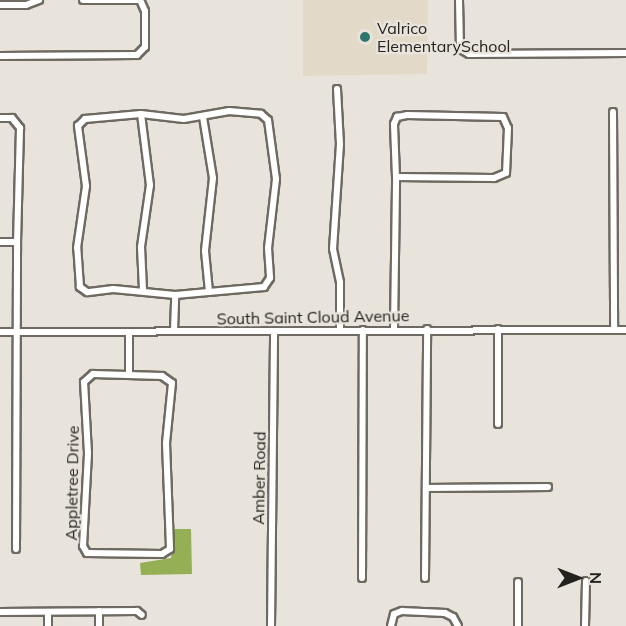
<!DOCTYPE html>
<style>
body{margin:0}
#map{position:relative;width:626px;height:626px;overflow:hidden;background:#e9e4db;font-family:Mulish,sans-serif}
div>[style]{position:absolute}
.built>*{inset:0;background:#e2d9c9}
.water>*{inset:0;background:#95af55}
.roads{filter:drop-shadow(2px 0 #6e6a62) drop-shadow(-2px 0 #6e6a62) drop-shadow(0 2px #6e6a62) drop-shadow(0 -2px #6e6a62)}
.minor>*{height:6px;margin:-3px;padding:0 3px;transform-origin:3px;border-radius:3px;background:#fff}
.dots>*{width:16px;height:16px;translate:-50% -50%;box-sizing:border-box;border:3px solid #e9e4db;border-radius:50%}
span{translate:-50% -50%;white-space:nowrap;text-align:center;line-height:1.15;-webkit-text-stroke:4.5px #e9e4db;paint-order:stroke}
.poi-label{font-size:16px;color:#24221f}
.left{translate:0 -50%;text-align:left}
.street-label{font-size:16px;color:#24221f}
.north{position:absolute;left:548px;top:548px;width:60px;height:60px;-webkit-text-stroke:4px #e9e4db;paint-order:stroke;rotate:90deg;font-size:16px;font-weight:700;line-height:24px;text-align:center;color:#24221f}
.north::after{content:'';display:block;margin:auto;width:21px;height:27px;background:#24221f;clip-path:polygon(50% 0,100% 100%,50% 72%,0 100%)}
</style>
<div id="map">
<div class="built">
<i style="clip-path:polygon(303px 0,428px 0,427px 74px,303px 76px)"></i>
</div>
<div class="water">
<i style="clip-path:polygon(175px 529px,191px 529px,192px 574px,141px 575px,140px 563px,171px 558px)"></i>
</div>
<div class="roads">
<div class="minor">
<i style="left:459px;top:0;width:49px;rotate:88.8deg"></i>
<i style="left:460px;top:49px;width:10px;rotate:29deg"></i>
<i style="left:469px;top:54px;width:157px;rotate:-0.4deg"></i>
<i style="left:0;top:5px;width:26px"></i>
<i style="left:26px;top:5px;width:14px;rotate:-21deg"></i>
<i style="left:0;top:56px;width:137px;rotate:-0.4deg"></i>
<i style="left:137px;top:55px;width:11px;rotate:-45deg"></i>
<i style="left:145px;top:47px;width:36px;rotate:-90deg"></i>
<i style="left:145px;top:11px;width:12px;rotate:-114deg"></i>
<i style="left:140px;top:0;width:57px;rotate:180deg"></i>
<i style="left:337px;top:89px;width:55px;rotate:86.9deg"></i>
<i style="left:340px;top:144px;width:105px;rotate:93.8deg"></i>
<i style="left:333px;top:249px;width:34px;rotate:78deg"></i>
<i style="left:340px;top:282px;width:48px;rotate:90deg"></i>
<i style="left:229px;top:111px;width:32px;rotate:5deg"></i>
<i style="left:261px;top:114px;width:9px;rotate:41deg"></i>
<i style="left:268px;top:120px;width:60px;rotate:82.3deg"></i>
<i style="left:276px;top:179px;width:69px;rotate:96.6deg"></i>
<i style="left:268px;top:248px;width:30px;rotate:86deg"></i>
<i style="left:270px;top:278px;width:11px;rotate:124deg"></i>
<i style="left:264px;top:287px;width:89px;rotate:174.9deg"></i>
<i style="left:175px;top:295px;width:62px;rotate:-174.5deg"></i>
<i style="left:113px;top:289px;width:26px;rotate:173deg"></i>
<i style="left:87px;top:292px;width:9px;rotate:-144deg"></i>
<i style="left:80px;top:287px;width:39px;rotate:-94deg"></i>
<i style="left:77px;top:248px;width:63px;rotate:-81.7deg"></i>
<i style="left:86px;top:186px;width:61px;rotate:-97.6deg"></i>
<i style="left:78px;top:126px;width:10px;rotate:-45deg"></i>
<i style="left:85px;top:119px;width:56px;rotate:-5.1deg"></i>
<i style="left:141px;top:114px;width:43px;rotate:6.6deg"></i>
<i style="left:184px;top:119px;width:46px;rotate:-10.1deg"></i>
<i style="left:613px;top:112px;width:218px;rotate:89.7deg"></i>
<i style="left:141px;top:114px;width:72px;rotate:82.8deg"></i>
<i style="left:150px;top:185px;width:63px;rotate:98.3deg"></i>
<i style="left:141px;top:247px;width:43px;rotate:87.3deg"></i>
<i style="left:407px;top:115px;width:96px;rotate:1.2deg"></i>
<i style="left:503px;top:117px;width:12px;rotate:66deg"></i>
<i style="left:508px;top:128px;width:45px;rotate:92.5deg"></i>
<i style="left:506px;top:173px;width:13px;rotate:157deg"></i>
<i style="left:494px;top:178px;width:98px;rotate:-179.4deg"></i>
<i style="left:396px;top:177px;width:53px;rotate:-92.2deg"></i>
<i style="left:394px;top:124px;width:8px;rotate:-67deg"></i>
<i style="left:397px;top:117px;width:10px;rotate:-11deg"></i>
<i style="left:203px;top:117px;width:62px;rotate:80.7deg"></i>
<i style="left:213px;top:178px;width:73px;rotate:96.3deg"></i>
<i style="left:205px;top:251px;width:41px;rotate:84.4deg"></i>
<i style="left:0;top:118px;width:12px"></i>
<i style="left:12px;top:118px;width:13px;rotate:51deg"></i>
<i style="left:20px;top:128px;width:114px;rotate:91.5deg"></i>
<i style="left:17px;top:242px;width:17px;rotate:180deg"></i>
<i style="left:394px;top:329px;width:152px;rotate:-89.2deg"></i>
<i style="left:498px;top:329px;width:95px;rotate:90deg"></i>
<i style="left:174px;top:331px;width:36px;rotate:-88deg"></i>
<i style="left:0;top:332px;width:626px;rotate:-0.18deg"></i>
<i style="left:129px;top:332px;width:42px;rotate:90deg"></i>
<i style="left:93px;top:374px;width:69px;rotate:1.7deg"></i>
<i style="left:162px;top:376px;width:12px;rotate:35deg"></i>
<i style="left:172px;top:383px;width:60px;rotate:95.7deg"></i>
<i style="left:166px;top:443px;width:106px;rotate:87.8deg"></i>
<i style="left:170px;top:549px;width:9px;rotate:148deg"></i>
<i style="left:162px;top:554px;width:75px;rotate:-179.2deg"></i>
<i style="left:87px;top:553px;width:8px;rotate:-120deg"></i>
<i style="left:83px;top:546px;width:93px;rotate:-86.9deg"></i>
<i style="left:88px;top:453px;width:71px;rotate:-93.2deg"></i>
<i style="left:84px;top:382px;width:12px;rotate:-42deg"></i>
<i style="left:426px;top:488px;width:122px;rotate:-0.5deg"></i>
<i style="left:16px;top:549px;width:307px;rotate:-89.8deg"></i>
<i style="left:362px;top:578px;width:248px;rotate:-89.8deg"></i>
<i style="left:425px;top:578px;width:249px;rotate:-89.5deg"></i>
<i style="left:0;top:612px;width:137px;rotate:-0.4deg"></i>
<i style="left:137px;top:611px;width:6px;rotate:39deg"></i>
<i style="left:48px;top:626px;width:14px;rotate:-90deg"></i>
<i style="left:99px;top:626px;width:15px;rotate:-90deg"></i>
<i style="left:271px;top:626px;width:295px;rotate:-89.4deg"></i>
<i style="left:391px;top:626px;width:12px;rotate:-76deg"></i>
<i style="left:394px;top:614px;width:9px;rotate:-21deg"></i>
<i style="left:402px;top:611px;width:43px;rotate:2.7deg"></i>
<i style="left:445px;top:613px;width:9px;rotate:27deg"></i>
<i style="left:453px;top:617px;width:10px;rotate:61deg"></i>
<i style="left:518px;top:626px;width:44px;rotate:-90deg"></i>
<i style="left:585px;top:626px;width:45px;rotate:-88.7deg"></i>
</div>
</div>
<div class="dots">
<i style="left:365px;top:37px;background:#2f766d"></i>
</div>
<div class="poi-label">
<span class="left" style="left:377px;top:37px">Valrico<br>ElementarySchool</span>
</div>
<div class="street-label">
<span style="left:313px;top:317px;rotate:-1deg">South Saint Cloud Avenue</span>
<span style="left:259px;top:478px;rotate:-89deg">Amber Road</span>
<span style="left:72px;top:483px;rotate:-89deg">Appletree Drive</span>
</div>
<div class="north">N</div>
</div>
